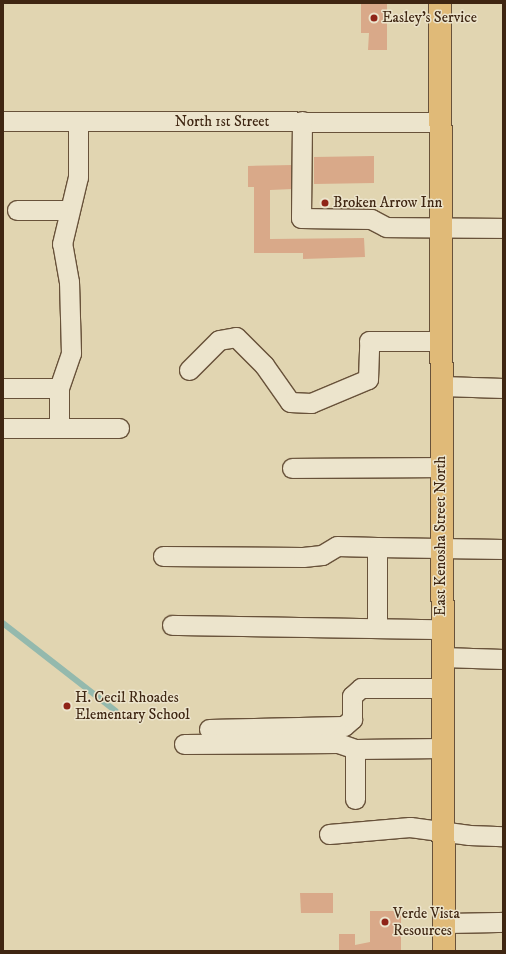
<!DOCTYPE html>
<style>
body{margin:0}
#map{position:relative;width:506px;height:954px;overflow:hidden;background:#e1d5b1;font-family:"IM FELL DW Pica",serif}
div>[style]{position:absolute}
.stream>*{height:5.5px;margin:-2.75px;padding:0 2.75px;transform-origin:2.75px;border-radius:2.75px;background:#94b9ad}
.building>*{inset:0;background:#d9a989}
.roads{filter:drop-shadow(1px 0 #68523a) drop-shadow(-1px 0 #68523a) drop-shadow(0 1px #68523a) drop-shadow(0 -1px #68523a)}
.minor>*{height:19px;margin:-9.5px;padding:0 9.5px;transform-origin:9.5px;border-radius:9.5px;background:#ece4cc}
.major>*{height:22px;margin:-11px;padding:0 11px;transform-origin:11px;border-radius:11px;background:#e0ba78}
.dots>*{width:11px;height:11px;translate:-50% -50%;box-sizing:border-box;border:2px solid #ece4cc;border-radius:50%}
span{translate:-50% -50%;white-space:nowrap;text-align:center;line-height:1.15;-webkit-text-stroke:3px #ece4cc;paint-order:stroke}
.poi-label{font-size:15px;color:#3f2612}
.left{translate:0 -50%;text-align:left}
.street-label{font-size:15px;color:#3f2612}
.frame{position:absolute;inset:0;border:4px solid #3f2612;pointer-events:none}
</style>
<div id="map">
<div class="stream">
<i style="left:3px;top:623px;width:143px;rotate:37.9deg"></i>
</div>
<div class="building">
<i style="clip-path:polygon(361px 3px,387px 3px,387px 50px,368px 50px,369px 33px,361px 33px)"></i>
<i style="clip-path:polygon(374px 156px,374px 183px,314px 184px,314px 157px)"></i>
<i style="clip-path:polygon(293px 165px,293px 189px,270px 190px,270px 239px,364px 238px,365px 257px,303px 259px,303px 253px,254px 253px,254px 187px,248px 187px,248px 166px)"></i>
<i style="clip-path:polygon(300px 893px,333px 893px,333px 913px,301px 913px)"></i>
<i style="clip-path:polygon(370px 911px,401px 911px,401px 951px,339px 951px,339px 934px,355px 934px,355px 945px,370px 942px)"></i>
</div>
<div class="roads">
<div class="minor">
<i style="left:3px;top:121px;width:438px;rotate:0.1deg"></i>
<i style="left:302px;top:121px;width:97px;rotate:90.6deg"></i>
<i style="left:301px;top:218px;width:70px;rotate:0.8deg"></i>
<i style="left:371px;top:219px;width:17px;rotate:28deg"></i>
<i style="left:386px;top:227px;width:117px;rotate:0.5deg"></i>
<i style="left:17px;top:210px;width:50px"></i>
<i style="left:189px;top:370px;width:42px;rotate:-45deg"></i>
<i style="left:219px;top:340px;width:17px;rotate:-10deg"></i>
<i style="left:236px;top:337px;width:40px;rotate:45deg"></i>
<i style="left:264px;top:365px;width:45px;rotate:54.9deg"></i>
<i style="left:290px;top:402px;width:21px;rotate:3deg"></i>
<i style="left:311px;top:403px;width:62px;rotate:-22.8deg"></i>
<i style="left:368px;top:379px;width:38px;rotate:-88deg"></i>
<i style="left:369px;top:341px;width:73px"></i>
<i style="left:442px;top:386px;width:61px;rotate:1.9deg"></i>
<i style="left:3px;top:388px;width:56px"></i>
<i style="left:59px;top:388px;width:40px;rotate:90deg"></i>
<i style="left:59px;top:388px;width:37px;rotate:-71deg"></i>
<i style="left:71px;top:353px;width:71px;rotate:-91.6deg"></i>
<i style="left:69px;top:282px;width:39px;rotate:-100deg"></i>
<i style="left:62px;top:244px;width:69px;rotate:-76.6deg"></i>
<i style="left:78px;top:177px;width:55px;rotate:-90deg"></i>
<i style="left:3px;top:428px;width:116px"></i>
<i style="left:292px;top:468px;width:149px;rotate:-0.4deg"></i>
<i style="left:163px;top:556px;width:140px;rotate:0.4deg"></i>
<i style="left:303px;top:557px;width:19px;rotate:-6deg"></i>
<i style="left:322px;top:555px;width:17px;rotate:-31deg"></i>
<i style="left:337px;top:546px;width:40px;rotate:1.4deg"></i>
<i style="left:172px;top:625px;width:269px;rotate:0.9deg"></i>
<i style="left:377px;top:626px;width:79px;rotate:-90deg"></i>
<i style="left:377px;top:547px;width:126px;rotate:0.9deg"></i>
<i style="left:442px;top:657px;width:61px;rotate:1.9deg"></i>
<i style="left:209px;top:729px;width:135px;rotate:-1.3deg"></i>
<i style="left:344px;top:726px;width:11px;rotate:-41deg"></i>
<i style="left:352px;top:719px;width:23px;rotate:-90deg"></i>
<i style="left:352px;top:696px;width:12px;rotate:-42deg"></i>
<i style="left:361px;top:688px;width:81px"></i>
<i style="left:184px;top:744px;width:154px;rotate:-0.4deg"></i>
<i style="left:338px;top:743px;width:18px;rotate:19deg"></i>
<i style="left:355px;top:749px;width:87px;rotate:-0.7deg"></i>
<i style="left:355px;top:799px;width:50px;rotate:-90deg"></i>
<i style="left:329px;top:834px;width:81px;rotate:-4.9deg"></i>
<i style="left:410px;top:827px;width:60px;rotate:7.7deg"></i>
<i style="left:469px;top:835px;width:34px;rotate:2deg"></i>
<i style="left:444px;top:923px;width:59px;rotate:-1deg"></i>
</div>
<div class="major">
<i style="left:440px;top:3px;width:948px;rotate:89.76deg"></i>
</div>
</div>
<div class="dots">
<i style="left:374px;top:18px;background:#8f2418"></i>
<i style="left:325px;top:203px;background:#8f2418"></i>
<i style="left:67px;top:706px;background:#8f2418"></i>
<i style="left:385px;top:922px;background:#8f2418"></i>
</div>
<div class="poi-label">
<span class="left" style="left:382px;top:18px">Easley's Service</span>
<span class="left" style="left:333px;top:203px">Broken Arrow Inn</span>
<span class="left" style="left:75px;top:706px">H. Cecil Rhoades<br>Elementary School</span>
<span class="left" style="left:393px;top:922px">Verde Vista<br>Resources</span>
</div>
<div class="street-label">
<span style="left:222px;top:122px">North 1st Street</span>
<span style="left:441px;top:536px;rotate:-90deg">East Kenosha Street North</span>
</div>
<div class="frame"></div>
</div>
